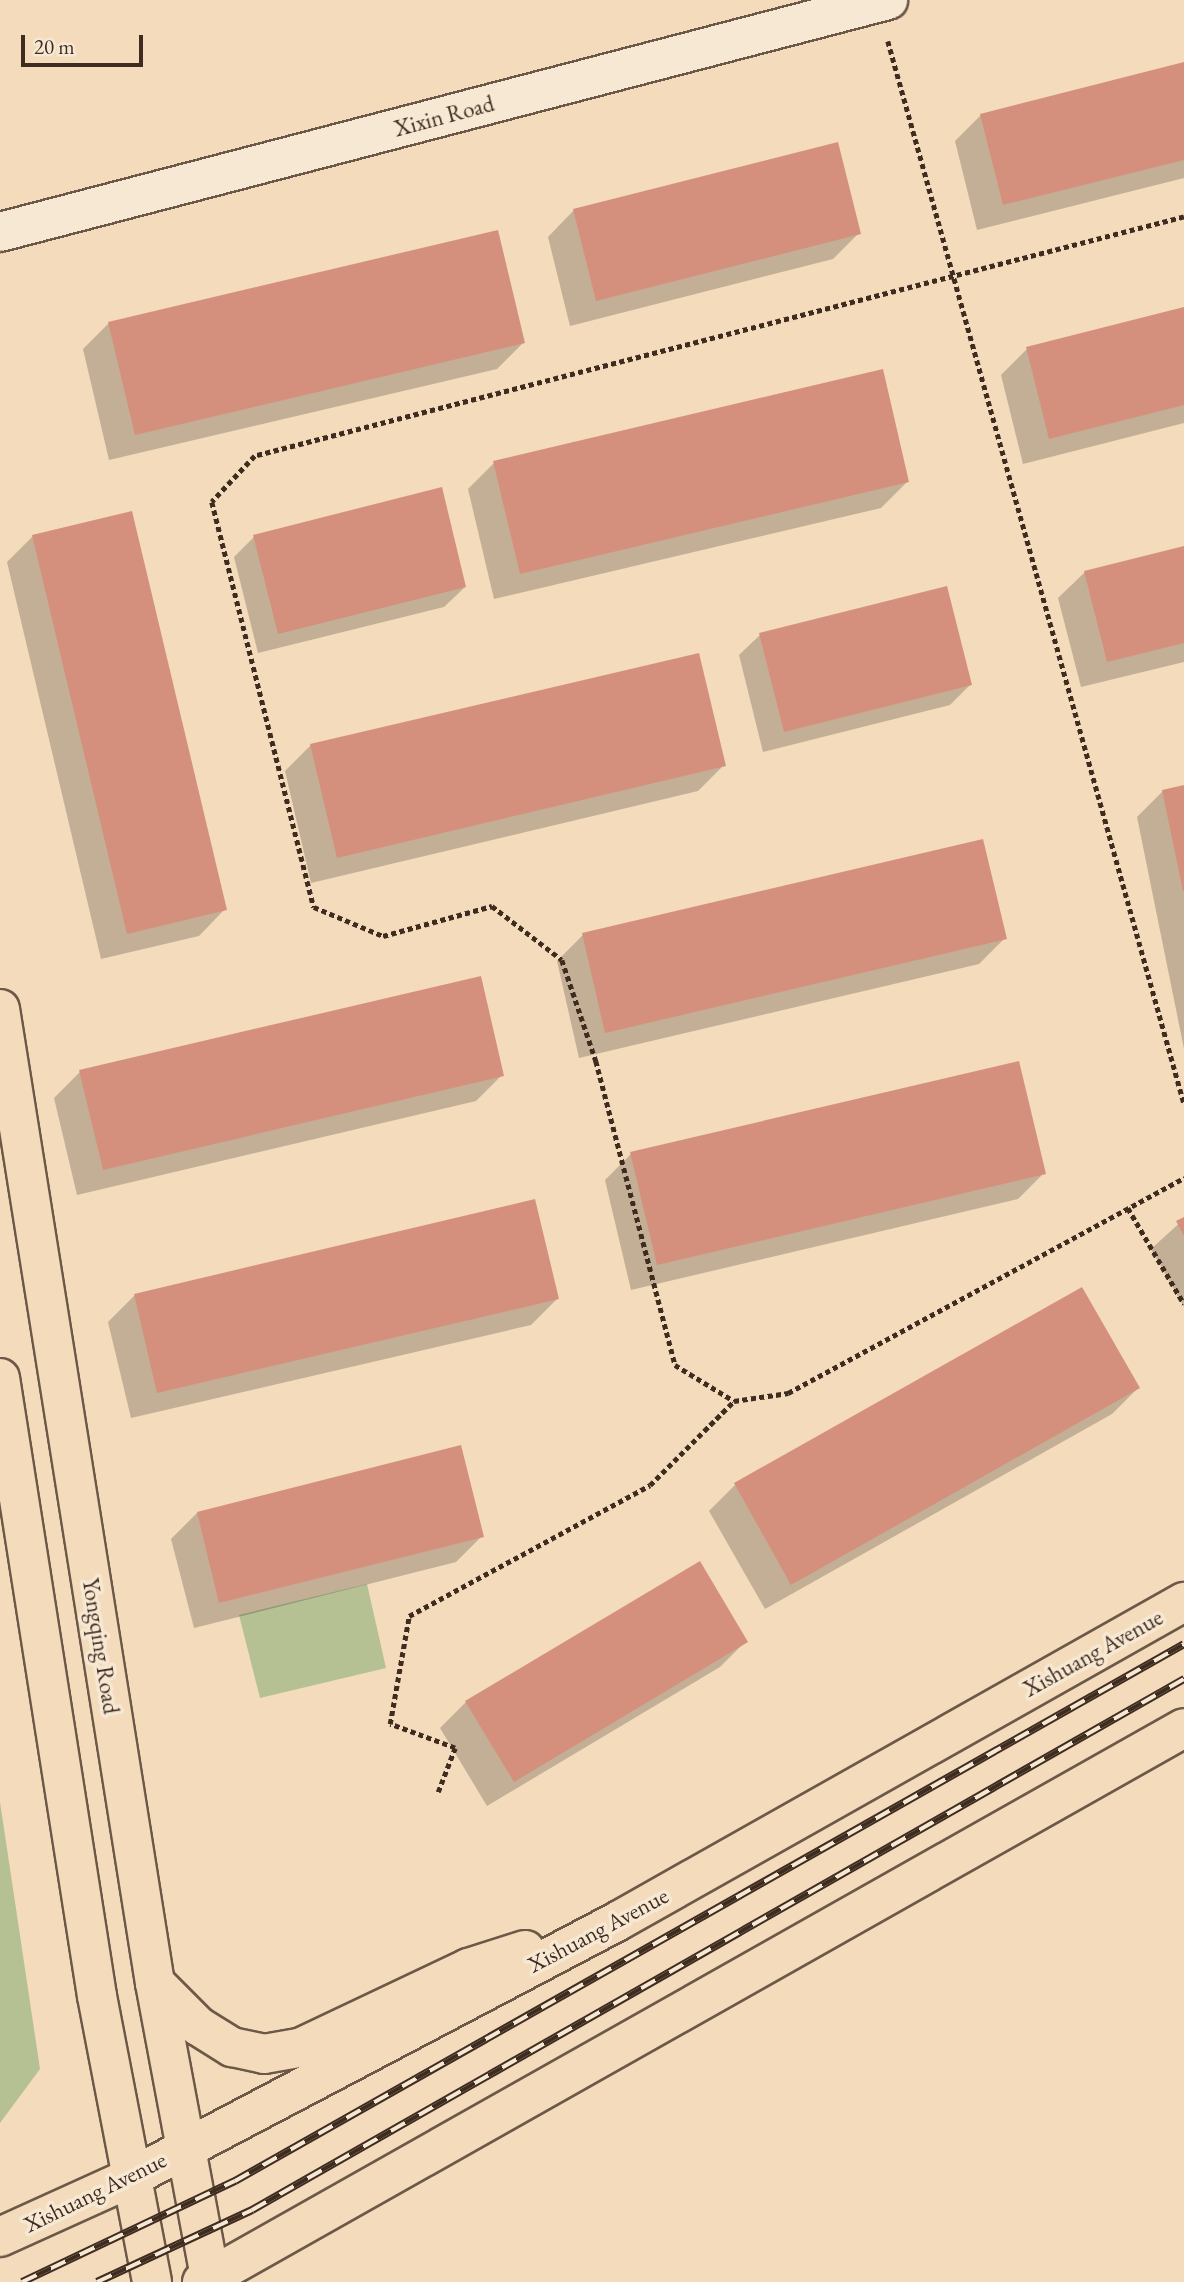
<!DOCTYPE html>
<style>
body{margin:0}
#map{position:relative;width:1184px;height:2282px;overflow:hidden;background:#f3dbbb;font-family:"EB Garamond",serif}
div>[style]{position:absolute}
.green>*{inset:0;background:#b6c193}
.shadow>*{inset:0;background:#0003}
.building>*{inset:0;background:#d5907d}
.path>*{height:4.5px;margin-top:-2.25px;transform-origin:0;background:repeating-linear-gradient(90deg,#3f2c21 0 5px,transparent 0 8.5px)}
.roads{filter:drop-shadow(2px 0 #6c5848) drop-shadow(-2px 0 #6c5848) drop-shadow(0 2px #6c5848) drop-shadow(0 -2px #6c5848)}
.minor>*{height:38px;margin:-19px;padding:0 19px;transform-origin:19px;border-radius:19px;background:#f7e8d3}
.major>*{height:38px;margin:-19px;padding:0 19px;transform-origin:19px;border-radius:19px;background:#f3dbbb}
.rail>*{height:8px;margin-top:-4px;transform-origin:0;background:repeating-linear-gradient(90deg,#f7e8d3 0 16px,#3f2c21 0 32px);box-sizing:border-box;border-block:2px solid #3f2c21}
span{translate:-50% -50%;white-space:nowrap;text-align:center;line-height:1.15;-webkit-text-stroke:7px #f7e8d3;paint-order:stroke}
.street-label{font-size:23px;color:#3f2c21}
.scale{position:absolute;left:21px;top:35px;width:122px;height:32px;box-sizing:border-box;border:4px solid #3f2c21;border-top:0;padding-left:9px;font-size:21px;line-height:24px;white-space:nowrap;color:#3f2c21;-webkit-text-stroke:5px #f7e8d3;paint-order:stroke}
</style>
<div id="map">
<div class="green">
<i style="clip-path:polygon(367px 1584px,386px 1668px,260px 1698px,239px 1615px)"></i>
<i style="clip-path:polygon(0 1802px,40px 2069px,0 2123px)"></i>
</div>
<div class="shadow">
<i style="clip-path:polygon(1184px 64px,1184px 178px,977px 230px,955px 141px,981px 115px)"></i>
<i style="clip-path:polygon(574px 210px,859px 233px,833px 259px,570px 326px,548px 237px)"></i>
<i style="clip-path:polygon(1184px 309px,1184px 423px,1023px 464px,1001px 375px,1027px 349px)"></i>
<i style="clip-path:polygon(109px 323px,523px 343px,497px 369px,109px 460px,83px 349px)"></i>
<i style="clip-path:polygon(494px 463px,907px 482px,881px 508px,494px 599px,468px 489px)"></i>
<i style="clip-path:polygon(33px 536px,225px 909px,199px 936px,101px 959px,7px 562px)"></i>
<i style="clip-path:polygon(254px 537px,465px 587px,444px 607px,258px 653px,234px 557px)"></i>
<i style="clip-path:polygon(1184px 548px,1184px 662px,1081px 687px,1058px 598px,1085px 572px)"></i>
<i style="clip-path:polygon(760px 635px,970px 685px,950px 705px,763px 752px,739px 655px)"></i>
<i style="clip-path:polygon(311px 745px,724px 765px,698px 791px,311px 883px,285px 771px)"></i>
<i style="clip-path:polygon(1184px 787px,1184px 1049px,1137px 817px,1163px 791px)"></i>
<i style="clip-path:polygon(583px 935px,1005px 938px,979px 964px,579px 1058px,557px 961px)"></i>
<i style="clip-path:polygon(80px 1072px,502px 1075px,476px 1101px,77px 1195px,54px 1098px)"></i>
<i style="clip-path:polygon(631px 1154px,1044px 1173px,1018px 1199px,631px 1290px,605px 1180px)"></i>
<i style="clip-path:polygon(1184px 1219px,1184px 1307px,1151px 1249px)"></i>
<i style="clip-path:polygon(134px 1296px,557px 1299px,531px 1325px,131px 1418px,108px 1322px)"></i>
<i style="clip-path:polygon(1138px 1388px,1112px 1414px,765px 1609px,709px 1511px,735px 1485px)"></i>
<i style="clip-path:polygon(197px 1513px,482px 1536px,456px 1562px,194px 1628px,171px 1539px)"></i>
<i style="clip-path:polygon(746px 1641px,720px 1667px,487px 1806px,440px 1728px,466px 1702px)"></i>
</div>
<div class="building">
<i style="clip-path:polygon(1184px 62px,1184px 160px,1003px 205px,980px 114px)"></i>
<i style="clip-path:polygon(838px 142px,861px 234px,596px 301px,573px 209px)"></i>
<i style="clip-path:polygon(498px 230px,525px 343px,135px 435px,108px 322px)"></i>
<i style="clip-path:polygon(1184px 307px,1184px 405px,1049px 439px,1026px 347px)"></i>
<i style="clip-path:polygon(883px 369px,909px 482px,520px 574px,493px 461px)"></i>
<i style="clip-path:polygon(442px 487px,466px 587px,278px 634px,253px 535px)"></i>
<i style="clip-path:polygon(132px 511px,227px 910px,127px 934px,32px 535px)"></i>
<i style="clip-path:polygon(1184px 546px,1184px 643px,1107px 662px,1084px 571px)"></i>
<i style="clip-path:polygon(947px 586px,972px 685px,784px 732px,759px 633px)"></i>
<i style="clip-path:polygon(699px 653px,726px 766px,337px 858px,310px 744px)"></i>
<i style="clip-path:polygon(1184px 785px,1184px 891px,1183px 891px,1162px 790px)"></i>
<i style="clip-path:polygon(983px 839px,1007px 939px,605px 1033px,582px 933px)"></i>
<i style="clip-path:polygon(481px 976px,504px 1076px,103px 1170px,79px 1070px)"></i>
<i style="clip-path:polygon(1019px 1061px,1046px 1174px,657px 1265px,630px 1152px)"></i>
<i style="clip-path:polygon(535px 1199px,559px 1299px,157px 1393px,134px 1294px)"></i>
<i style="clip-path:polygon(1184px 1217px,1184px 1236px,1176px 1221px)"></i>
<i style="clip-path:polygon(1082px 1287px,1140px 1388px,791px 1585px,734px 1483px)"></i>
<i style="clip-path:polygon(461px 1445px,484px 1537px,219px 1603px,197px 1512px)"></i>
<i style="clip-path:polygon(700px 1561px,748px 1642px,514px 1782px,465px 1701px)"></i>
</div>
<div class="path">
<i style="left:888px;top:41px;width:1102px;rotate:74.43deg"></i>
<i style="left:1184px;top:217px;width:959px;rotate:165.57deg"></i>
<i style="left:255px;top:456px;width:63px;rotate:133.1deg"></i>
<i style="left:212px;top:502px;width:418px;rotate:75.9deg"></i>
<i style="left:314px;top:907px;width:75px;rotate:22.8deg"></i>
<i style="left:383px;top:936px;width:113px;rotate:-15.4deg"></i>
<i style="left:492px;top:906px;width:88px;rotate:37.6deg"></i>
<i style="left:562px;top:960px;width:107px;rotate:71.4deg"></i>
<i style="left:596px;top:1061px;width:314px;rotate:75.4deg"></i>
<i style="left:675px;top:1365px;width:69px;rotate:31.4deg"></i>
<i style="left:734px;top:1401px;width:55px;rotate:-8.4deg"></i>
<i style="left:788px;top:1393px;width:451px;rotate:-28.5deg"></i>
<i style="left:1128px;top:1208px;width:111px;rotate:59.7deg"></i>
<i style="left:438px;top:1792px;width:47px;rotate:-68.9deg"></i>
<i style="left:455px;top:1748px;width:69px;rotate:-159.7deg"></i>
<i style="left:390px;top:1724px;width:110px;rotate:-80deg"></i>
<i style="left:409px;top:1616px;width:274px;rotate:-28.5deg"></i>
<i style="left:650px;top:1485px;width:119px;rotate:-45deg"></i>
</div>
<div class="roads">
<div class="minor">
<i style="left:0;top:232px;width:918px;rotate:-14.64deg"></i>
</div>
<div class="major">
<i style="left:0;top:1009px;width:986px;rotate:80.96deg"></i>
<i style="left:155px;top:1983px;width:304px;rotate:79.4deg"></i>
<i style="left:0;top:1378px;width:626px;rotate:81.08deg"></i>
<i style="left:97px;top:1996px;width:291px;rotate:79.1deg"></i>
<i style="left:155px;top:1983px;width:61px;rotate:45deg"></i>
<i style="left:198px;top:2026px;width:40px;rotate:32deg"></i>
<i style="left:232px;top:2047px;width:33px;rotate:12deg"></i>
<i style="left:264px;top:2054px;width:39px;rotate:-10deg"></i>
<i style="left:302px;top:2047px;width:184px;rotate:-25.4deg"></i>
<i style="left:468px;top:1968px;width:60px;rotate:-17.5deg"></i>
<i style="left:0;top:2237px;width:143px;rotate:-24.4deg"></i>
<i style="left:130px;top:2178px;width:552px;rotate:-27.77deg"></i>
<i style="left:618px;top:1921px;width:650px;rotate:-29.41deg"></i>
<i style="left:202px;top:2282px;width:1127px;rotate:-29.43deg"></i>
</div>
</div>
<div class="rail">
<i style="left:22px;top:2282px;width:236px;rotate:-25.4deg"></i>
<i style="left:235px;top:2181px;width:1090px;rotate:-29.5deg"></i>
<i style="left:97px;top:2282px;width:171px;rotate:-24.9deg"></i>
<i style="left:252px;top:2210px;width:1073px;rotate:-29.67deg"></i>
</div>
<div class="street-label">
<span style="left:444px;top:116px;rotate:-15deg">Xixin Road</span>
<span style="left:101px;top:1646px;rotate:81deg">Yongqing Road</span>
<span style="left:1093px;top:1653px;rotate:-29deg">Xishuang Avenue</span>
<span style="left:598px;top:1930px;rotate:-28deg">Xishuang Avenue</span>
<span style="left:95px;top:2192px;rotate:-26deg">Xishuang Avenue</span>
</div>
<div class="scale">20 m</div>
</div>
